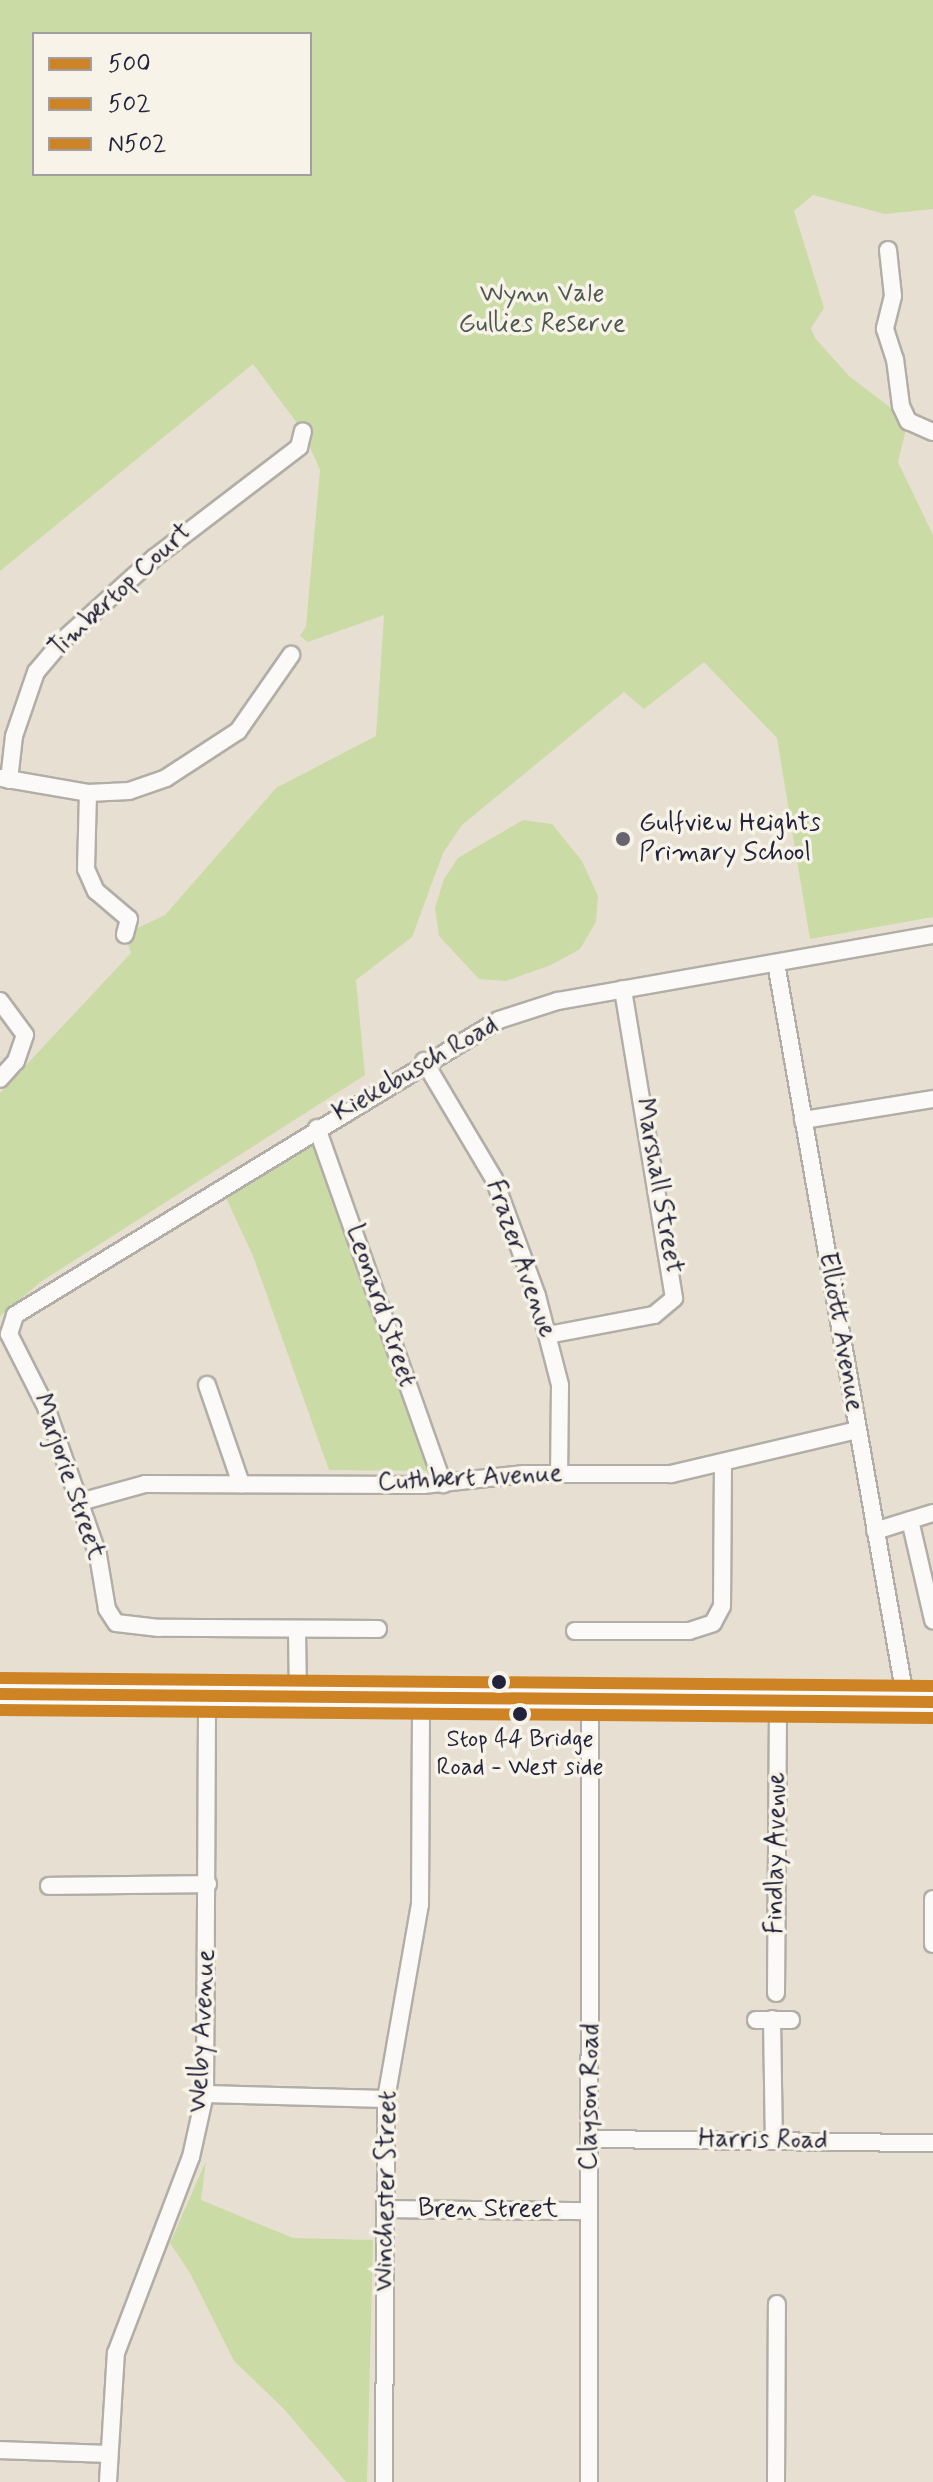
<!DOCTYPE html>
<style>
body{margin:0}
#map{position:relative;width:933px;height:2482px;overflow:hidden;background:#e7e0d2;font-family:Mynerve,sans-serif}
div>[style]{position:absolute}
.green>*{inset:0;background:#cadba5}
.roads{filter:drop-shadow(2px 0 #b2aea7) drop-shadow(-2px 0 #b2aea7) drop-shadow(0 2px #b2aea7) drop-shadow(0 -2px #b2aea7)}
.minor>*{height:16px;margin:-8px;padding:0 8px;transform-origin:8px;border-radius:8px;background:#fbfaf8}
.major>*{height:22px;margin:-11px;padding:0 11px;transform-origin:11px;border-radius:11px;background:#fbfaf8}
.bus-1>*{height:12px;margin:-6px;padding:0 6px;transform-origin:6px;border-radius:6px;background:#ce8424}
.bus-2>*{height:12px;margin:-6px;padding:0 6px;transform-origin:6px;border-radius:6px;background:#ce8424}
.bus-3>*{height:12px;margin:-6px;padding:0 6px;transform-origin:6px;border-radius:6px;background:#ce8424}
.dots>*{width:22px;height:22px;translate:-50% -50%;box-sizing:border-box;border:4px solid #f7f3e8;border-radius:50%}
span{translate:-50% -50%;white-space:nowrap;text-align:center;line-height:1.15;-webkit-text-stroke:7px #f7f3e8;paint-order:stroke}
.bus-label{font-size:24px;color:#22223b}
.park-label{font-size:26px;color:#4e5850}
.street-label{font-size:26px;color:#22223b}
.poi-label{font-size:26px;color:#22223b}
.left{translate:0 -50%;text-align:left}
.legend{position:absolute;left:32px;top:32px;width:280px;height:144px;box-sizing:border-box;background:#f7f3e8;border:2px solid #a29fa3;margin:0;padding:10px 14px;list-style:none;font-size:24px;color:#22223b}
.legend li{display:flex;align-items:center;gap:16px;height:40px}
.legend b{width:40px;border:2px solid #a29fa3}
</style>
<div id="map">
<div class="green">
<i style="clip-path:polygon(evenodd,0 0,933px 0,933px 209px,885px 214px,813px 195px,794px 211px,824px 308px,811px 328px,815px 338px,849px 376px,908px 421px,898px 462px,933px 535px,933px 917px,810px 939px,777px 738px,704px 662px,644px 709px,624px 692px,462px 825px,443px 853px,412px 937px,356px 980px,365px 1075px,42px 1281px,0 1316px,0 1093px,131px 953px,125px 934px,165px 915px,276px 788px,376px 736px,384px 615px,308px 642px,300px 636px,306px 626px,320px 470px,303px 431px,253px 364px,0 571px,0 0,34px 34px,310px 34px,310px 174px,34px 174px,34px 34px)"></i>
<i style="clip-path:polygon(523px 820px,552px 824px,582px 861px,598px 896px,596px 922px,580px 949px,551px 965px,506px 981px,479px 979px,439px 936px,435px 908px,444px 879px,458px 858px)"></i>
<i style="clip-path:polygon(317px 1128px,438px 1471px,329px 1470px,253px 1256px,221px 1187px)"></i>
<i style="clip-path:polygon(206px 2161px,201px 2200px,293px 2238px,373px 2240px,367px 2482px,346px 2482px,284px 2409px,234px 2361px,190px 2273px,170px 2243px)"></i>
</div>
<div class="roads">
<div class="minor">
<i style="left:888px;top:250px;width:46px;rotate:83.8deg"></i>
<i style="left:893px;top:296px;width:34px;rotate:104deg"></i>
<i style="left:885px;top:329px;width:32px;rotate:72deg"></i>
<i style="left:895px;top:359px;width:47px;rotate:82.7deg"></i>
<i style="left:901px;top:406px;width:17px;rotate:65deg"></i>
<i style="left:908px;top:421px;width:27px;rotate:24deg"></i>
<i style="left:2px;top:778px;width:87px;rotate:9.9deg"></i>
<i style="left:88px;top:793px;width:41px;rotate:-2.8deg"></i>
<i style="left:129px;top:791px;width:39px;rotate:-19deg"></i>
<i style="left:166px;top:778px;width:86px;rotate:-33.1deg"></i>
<i style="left:238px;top:731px;width:93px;rotate:-55.1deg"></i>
<i style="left:9px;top:780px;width:44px;rotate:-83.5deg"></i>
<i style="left:14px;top:736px;width:68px;rotate:-71deg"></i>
<i style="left:36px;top:672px;width:43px;rotate:-49.7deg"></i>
<i style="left:64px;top:639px;width:121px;rotate:-42deg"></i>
<i style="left:154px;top:558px;width:183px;rotate:-37.4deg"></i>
<i style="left:299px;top:447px;width:16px;rotate:-76deg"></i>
<i style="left:88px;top:793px;width:76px;rotate:91.5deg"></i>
<i style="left:86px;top:869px;width:24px;rotate:66deg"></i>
<i style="left:96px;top:891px;width:43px;rotate:40.3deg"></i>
<i style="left:129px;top:919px;width:16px;rotate:105deg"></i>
<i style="left:776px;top:963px;width:750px;rotate:80.02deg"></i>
<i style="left:0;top:1001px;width:42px;rotate:53.7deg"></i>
<i style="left:25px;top:1035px;width:28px;rotate:109deg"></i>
<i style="left:16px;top:1061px;width:24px;rotate:132deg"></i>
<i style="left:424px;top:1061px;width:137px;rotate:59.3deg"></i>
<i style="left:494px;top:1179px;width:125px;rotate:69.8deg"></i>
<i style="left:537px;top:1296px;width:92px;rotate:75.5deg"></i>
<i style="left:560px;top:1385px;width:89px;rotate:90.6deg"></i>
<i style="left:803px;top:1120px;width:132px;rotate:-9.2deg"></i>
<i style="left:317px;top:1128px;width:378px;rotate:70.5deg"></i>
<i style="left:548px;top:1335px;width:108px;rotate:-10.7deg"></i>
<i style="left:654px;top:1315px;width:26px;rotate:-40deg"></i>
<i style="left:674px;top:1298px;width:313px;rotate:-99.4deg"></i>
<i style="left:207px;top:1385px;width:105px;rotate:71deg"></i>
<i style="left:80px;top:1502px;width:67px;rotate:-15.5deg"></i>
<i style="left:145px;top:1484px;width:278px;rotate:0.2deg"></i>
<i style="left:423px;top:1485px;width:102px;rotate:-6.2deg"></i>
<i style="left:524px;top:1474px;width:147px"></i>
<i style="left:671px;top:1474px;width:191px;rotate:-13.3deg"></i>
<i style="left:910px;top:1520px;width:103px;rotate:77deg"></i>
<i style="left:875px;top:1531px;width:61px;rotate:-17.2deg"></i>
<i style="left:378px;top:1629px;width:219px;rotate:-179.7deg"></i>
<i style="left:159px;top:1628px;width:43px;rotate:-173.4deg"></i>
<i style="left:116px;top:1623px;width:17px;rotate:-123deg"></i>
<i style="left:107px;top:1609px;width:55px;rotate:-99.5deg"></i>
<i style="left:98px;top:1555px;width:157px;rotate:-109.4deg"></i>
<i style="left:46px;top:1407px;width:82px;rotate:-116.9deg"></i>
<i style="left:9px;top:1334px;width:20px;rotate:-72deg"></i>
<i style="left:15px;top:1315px;width:567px;rotate:-31.36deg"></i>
<i style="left:499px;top:1020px;width:62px;rotate:-17.9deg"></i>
<i style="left:558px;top:1001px;width:381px;rotate:-10deg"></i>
<i style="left:297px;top:1631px;width:66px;rotate:89.1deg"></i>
<i style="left:575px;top:1631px;width:114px"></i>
<i style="left:689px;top:1631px;width:25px;rotate:-18deg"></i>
<i style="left:713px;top:1623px;width:19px;rotate:-62deg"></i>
<i style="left:722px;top:1606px;width:143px;rotate:-89.6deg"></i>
<i style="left:49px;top:1886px;width:159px;rotate:-0.7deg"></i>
<i style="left:933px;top:1899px;width:45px;rotate:90deg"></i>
<i style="left:776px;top:1993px;width:279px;rotate:-89.6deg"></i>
<i style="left:772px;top:2019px;width:122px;rotate:89.1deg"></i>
<i style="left:756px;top:2020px;width:35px"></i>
<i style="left:205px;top:2094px;width:181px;rotate:1.6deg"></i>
<i style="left:593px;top:2139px;width:340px;rotate:0.7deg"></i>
<i style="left:387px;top:2209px;width:201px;rotate:0.6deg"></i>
<i style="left:0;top:2450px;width:108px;rotate:2.1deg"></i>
<i style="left:108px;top:2482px;width:129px;rotate:-86.5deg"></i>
<i style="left:116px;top:2353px;width:210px;rotate:-69.1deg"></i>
<i style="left:191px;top:2157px;width:65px;rotate:-77.5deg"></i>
<i style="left:205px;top:2094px;width:384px;rotate:-89.7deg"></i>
<i style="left:384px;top:2482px;width:383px;rotate:-89.7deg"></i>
<i style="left:386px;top:2099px;width:197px;rotate:-80.1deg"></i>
<i style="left:420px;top:1905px;width:194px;rotate:-89.7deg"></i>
<i style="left:589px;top:2482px;width:769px;rotate:-89.93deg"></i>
<i style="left:776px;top:2482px;width:178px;rotate:-89.7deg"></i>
</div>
<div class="major">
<i style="left:0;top:1694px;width:933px;rotate:0.49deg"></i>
</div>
</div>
<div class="bus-1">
<i style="left:0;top:1694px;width:933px;rotate:0.49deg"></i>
</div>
<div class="bus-2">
<i style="left:0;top:1710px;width:933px;rotate:0.49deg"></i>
</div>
<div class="bus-3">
<i style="left:0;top:1678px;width:933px;rotate:0.49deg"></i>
</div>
<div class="dots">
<i style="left:623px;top:839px;background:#676470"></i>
<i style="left:499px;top:1682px;background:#22223b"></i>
<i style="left:520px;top:1714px;background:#22223b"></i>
</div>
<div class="bus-label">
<span style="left:520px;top:1754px">Stop 44 Bridge<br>Road - West side</span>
</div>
<div class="park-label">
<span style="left:542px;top:310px">Wynn Vale<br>Gullies Reserve</span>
</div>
<div class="street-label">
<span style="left:121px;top:591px;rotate:-43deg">Timbertop Court</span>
<span style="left:416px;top:1070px;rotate:-30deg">Kiekebusch Road</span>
<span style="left:658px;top:1186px;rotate:80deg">Marshall Street</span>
<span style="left:520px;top:1259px;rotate:71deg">Frazer Avenue</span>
<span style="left:380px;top:1306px;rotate:71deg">Leonard Street</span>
<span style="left:840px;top:1332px;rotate:80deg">Elliott Avenue</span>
<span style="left:68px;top:1477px;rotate:71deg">Marjorie Street</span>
<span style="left:470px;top:1479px;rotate:-3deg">Cuthbert Avenue</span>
<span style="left:777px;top:1853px;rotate:-89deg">Findlay Avenue</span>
<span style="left:203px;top:2031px;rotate:-87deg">Welby Avenue</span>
<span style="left:591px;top:2097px;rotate:-89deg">Clayson Road</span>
<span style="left:763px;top:2141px;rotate:1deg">Harris Road</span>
<span style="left:387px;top:2191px;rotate:-89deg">Winchester Street</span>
<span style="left:488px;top:2210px">Bren Street</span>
</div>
<div class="poi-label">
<span class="left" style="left:639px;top:839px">Gulfview Heights<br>Primary School</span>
</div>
<ul class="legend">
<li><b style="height:10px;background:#ce8424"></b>500</li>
<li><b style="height:10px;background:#ce8424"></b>502</li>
<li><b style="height:10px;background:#ce8424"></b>N502</li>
</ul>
</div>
